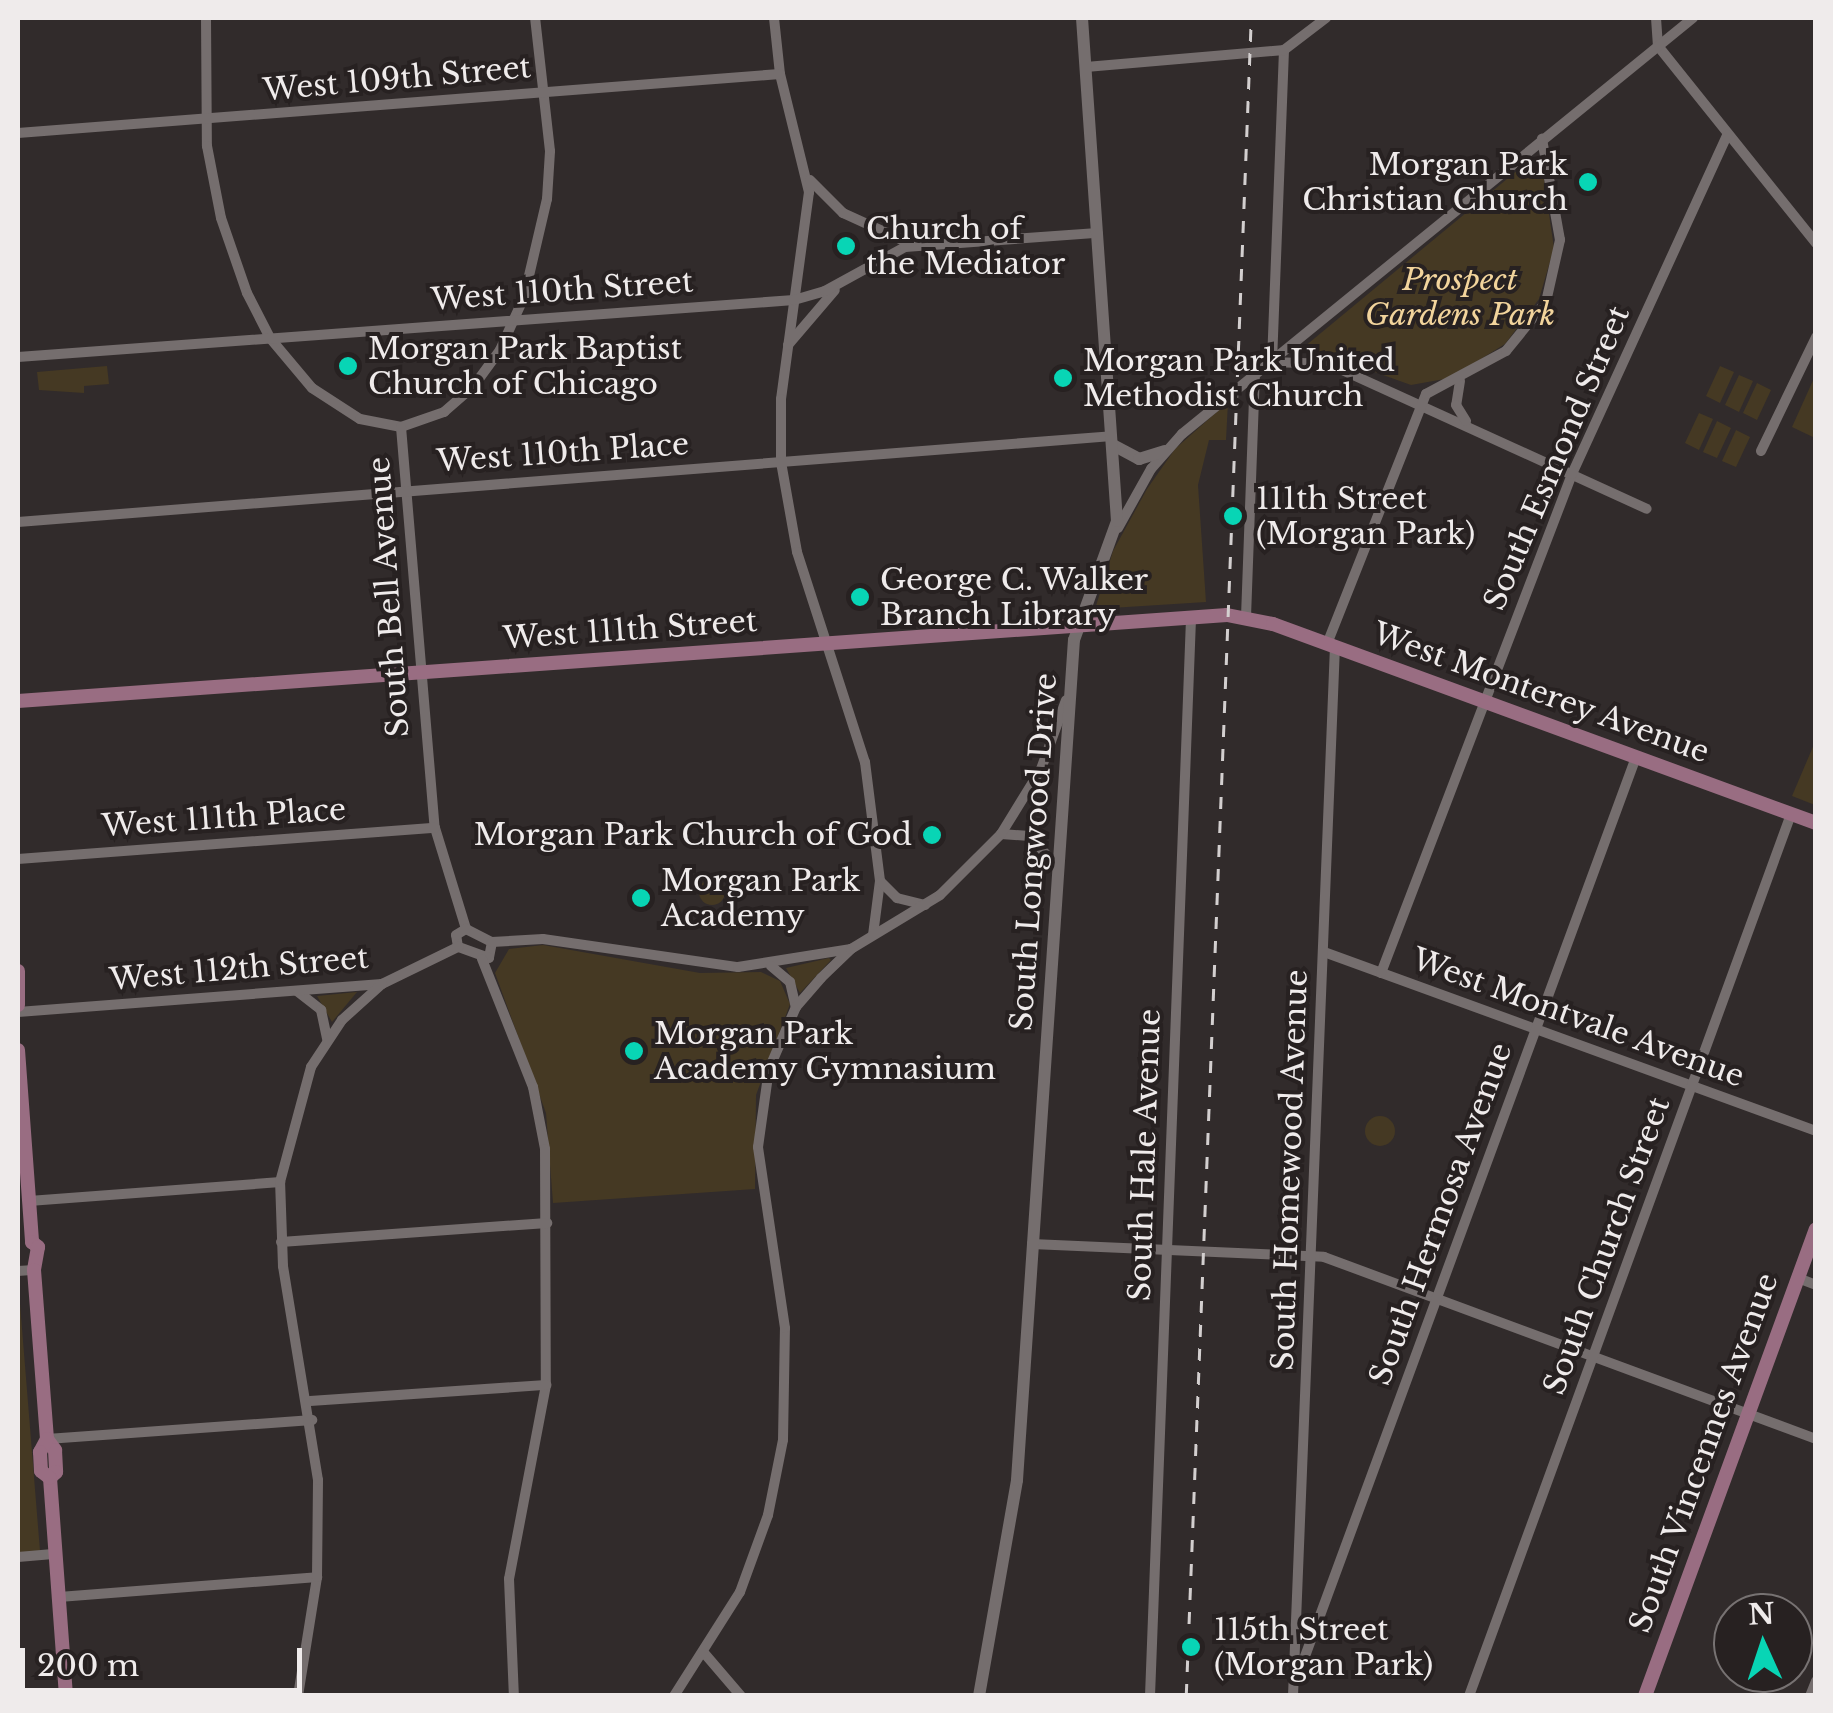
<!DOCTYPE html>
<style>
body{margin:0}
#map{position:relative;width:1833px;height:1713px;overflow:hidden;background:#312b2b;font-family:"Libre Baskerville",serif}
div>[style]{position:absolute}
.green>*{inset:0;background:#453923}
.round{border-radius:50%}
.minor>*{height:10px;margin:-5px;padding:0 5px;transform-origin:5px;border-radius:5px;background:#756e6e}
.tertiary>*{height:12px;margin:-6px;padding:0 6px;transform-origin:6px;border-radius:6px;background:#756e6e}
.secondary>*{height:14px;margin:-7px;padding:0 7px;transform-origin:7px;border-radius:7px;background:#996d82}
.rail>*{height:2.5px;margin-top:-1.25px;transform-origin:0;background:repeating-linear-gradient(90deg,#d3cfcf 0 12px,transparent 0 24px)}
.dots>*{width:28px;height:28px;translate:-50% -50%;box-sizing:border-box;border:5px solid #272121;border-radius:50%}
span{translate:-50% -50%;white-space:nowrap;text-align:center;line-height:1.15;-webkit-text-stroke:8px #272121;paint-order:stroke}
.street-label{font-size:30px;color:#efebeb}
.poi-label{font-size:30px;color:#efebeb}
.right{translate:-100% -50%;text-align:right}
.left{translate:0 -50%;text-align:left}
.park-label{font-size:30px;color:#f2d49c;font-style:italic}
.frame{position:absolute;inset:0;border:20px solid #efebeb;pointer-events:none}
.north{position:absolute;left:1713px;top:1593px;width:100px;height:100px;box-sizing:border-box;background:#272121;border:2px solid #777272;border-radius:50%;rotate:357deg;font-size:28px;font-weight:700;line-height:40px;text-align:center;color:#efebeb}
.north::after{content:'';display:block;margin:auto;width:35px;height:45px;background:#08d5b5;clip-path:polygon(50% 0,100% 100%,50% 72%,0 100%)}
.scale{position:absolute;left:20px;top:1648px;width:282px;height:45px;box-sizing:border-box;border:5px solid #efebeb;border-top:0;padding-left:12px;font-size:30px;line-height:35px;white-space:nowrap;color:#efebeb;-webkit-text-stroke:8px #272121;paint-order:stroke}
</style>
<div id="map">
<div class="green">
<i style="clip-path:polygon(1531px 159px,1543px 173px,1554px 248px,1539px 299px,1505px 344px,1450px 378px,1411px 385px,1330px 356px,1298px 352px)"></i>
<i style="clip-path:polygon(107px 366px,109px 384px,84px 386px,84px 393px,39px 390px,37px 372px)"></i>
<i style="clip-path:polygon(1720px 366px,1734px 372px,1720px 403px,1706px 396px)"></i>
<i style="clip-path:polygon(1739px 375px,1753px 381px,1739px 412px,1725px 405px)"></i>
<i style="clip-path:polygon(1815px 376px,1815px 438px,1792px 427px)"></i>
<i style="clip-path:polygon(1757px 383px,1771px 390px,1757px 420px,1743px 413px)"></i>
<i style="clip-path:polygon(1228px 402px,1226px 440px,1209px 440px,1198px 485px,1206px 602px,1095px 609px,1113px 551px,1147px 489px,1175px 449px)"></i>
<i style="clip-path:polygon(1699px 413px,1713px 419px,1699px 450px,1685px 443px)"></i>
<i style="clip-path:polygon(1717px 421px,1731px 428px,1717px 458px,1703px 452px)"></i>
<i style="clip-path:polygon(1736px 430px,1750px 437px,1736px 467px,1722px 461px)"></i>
<i style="clip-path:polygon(1815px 742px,1815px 805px,1792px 796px)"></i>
<i class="round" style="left:699px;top:879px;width:26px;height:26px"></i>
<i style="clip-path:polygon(543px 945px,700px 973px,761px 972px,780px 981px,790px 1004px,756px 1095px,755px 1189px,553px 1203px,546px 1113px,495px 973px,509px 949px)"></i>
<i style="clip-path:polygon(829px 958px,831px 960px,800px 993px,786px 968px)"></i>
<i style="clip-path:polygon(357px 992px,332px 1022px,317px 996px)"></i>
<i class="round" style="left:1365px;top:1116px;width:30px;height:30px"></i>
<i style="clip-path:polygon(18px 1279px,40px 1551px,18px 1553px)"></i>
</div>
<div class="minor">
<i style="left:206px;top:18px;width:128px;rotate:89.6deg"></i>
<i style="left:207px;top:146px;width:73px;rotate:79deg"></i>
<i style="left:221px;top:218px;width:79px;rotate:70.9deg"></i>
<i style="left:247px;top:293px;width:51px;rotate:62.9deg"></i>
<i style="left:270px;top:338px;width:65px;rotate:50deg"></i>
<i style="left:312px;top:388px;width:57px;rotate:32.9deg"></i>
<i style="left:360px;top:419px;width:42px;rotate:11deg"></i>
<i style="left:401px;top:427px;width:46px;rotate:-19.2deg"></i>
<i style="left:444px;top:412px;width:38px;rotate:-41deg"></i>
<i style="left:473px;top:387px;width:46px;rotate:-53.9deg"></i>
<i style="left:500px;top:350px;width:58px;rotate:-65.6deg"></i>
<i style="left:524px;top:297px;width:101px;rotate:-76.8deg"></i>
<i style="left:547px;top:199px;width:48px;rotate:-86.4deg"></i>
<i style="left:550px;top:151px;width:134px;rotate:-96.4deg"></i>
<i style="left:774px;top:18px;width:56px;rotate:83.9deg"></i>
<i style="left:780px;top:74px;width:122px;rotate:76.2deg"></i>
<i style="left:809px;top:192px;width:209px;rotate:97.7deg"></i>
<i style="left:781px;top:399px;width:63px;rotate:90deg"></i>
<i style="left:781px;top:462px;width:91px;rotate:79.9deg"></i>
<i style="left:797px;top:552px;width:221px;rotate:72.1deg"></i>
<i style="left:865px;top:762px;width:120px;rotate:82.8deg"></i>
<i style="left:880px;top:881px;width:54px;rotate:97.4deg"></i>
<i style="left:1656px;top:18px;width:28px;rotate:86deg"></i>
<i style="left:1658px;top:46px;width:253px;rotate:51.3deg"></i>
<i style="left:1284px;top:50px;width:312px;rotate:92.2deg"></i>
<i style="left:1272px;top:362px;width:57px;rotate:2deg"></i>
<i style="left:1329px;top:364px;width:349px;rotate:24.5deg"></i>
<i style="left:1086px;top:67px;width:199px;rotate:-4.9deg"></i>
<i style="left:1284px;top:50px;width:53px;rotate:-37.3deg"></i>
<i style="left:18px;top:133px;width:764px;rotate:-4.43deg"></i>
<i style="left:810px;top:180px;width:47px;rotate:45deg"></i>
<i style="left:843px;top:213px;width:75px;rotate:24.5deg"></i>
<i style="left:788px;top:345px;width:72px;rotate:-49.5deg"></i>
<i style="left:18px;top:357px;width:778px;rotate:-4.2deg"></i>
<i style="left:794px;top:300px;width:32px;rotate:-16deg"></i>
<i style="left:825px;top:291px;width:91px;rotate:-28.8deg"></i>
<i style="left:905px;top:247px;width:193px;rotate:-4.2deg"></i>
<i style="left:1460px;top:381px;width:24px;rotate:99deg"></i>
<i style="left:1456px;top:405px;width:19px;rotate:58deg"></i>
<i style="left:401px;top:427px;width:402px;rotate:85.2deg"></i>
<i style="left:435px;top:828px;width:106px;rotate:72.9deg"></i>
<i style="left:1761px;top:451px;width:127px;rotate:-64.2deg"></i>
<i style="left:18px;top:522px;width:1097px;rotate:-4.49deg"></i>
<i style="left:1118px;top:528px;width:68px;rotate:-60.8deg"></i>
<i style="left:1151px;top:469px;width:47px;rotate:-48.5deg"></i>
<i style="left:1182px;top:434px;width:659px;rotate:-39.15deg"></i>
<i style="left:1246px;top:617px;width:241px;rotate:-87.9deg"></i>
<i style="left:1327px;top:644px;width:269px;rotate:-68.4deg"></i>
<i style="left:1426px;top:394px;width:91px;rotate:-28.3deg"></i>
<i style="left:1506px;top:351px;width:63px;rotate:-50.8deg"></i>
<i style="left:1546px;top:302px;width:64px;rotate:-77.3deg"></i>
<i style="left:1560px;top:240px;width:103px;rotate:-100.1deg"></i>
<i style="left:1001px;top:834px;width:29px;rotate:4deg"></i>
<i style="left:1030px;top:836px;width:41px;rotate:48.9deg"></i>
<i style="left:18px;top:859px;width:418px;rotate:-4.3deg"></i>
<i style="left:881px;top:882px;width:23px;rotate:45deg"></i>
<i style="left:897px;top:898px;width:29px;rotate:14deg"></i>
<i style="left:466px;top:929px;width:29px;rotate:27deg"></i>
<i style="left:492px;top:942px;width:16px;rotate:101deg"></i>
<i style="left:489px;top:958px;width:33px;rotate:-160deg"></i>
<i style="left:458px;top:947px;width:12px;rotate:-99deg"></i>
<i style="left:456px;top:935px;width:12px;rotate:-31deg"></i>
<i style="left:492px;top:942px;width:51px;rotate:-3.4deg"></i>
<i style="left:543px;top:939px;width:197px;rotate:8.2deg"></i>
<i style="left:738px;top:967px;width:113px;rotate:-9.1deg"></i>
<i style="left:1324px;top:952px;width:524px;rotate:19.99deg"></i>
<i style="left:482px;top:959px;width:138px;rotate:68.3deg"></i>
<i style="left:533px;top:1087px;width:63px;rotate:79deg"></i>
<i style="left:545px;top:1149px;width:236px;rotate:89.8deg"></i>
<i style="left:546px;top:1385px;width:197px;rotate:100.8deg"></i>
<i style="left:509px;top:1579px;width:117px;rotate:87.6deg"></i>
<i style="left:771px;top:966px;width:25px;rotate:40deg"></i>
<i style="left:790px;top:982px;width:26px;rotate:77deg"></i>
<i style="left:1381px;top:973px;width:534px;rotate:-69.05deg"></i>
<i style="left:1572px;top:474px;width:373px;rotate:-65.4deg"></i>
<i style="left:297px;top:991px;width:31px;rotate:38deg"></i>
<i style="left:321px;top:1010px;width:30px;rotate:78deg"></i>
<i style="left:18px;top:1012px;width:365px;rotate:-4.4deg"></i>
<i style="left:382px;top:984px;width:85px;rotate:-26deg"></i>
<i style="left:29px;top:1201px;width:252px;rotate:-4.3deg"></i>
<i style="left:281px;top:1242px;width:267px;rotate:-4.1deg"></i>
<i style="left:1032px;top:1244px;width:292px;rotate:2.5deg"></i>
<i style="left:1324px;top:1257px;width:525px;rotate:20.3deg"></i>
<i style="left:18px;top:1271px;width:16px;rotate:-4deg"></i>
<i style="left:1798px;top:1278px;width:19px;rotate:21deg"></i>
<i style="left:310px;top:1401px;width:237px;rotate:-3.9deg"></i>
<i style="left:47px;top:1439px;width:266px;rotate:-4.1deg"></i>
<i style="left:18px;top:1557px;width:38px;rotate:-5deg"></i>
<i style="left:59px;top:1597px;width:259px;rotate:-4.4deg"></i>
<i style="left:705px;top:1654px;width:55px;rotate:49.4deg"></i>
<i style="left:1297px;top:1678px;width:981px;rotate:-69.79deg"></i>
<i style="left:298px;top:1696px;width:121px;rotate:-80.9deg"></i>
<i style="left:317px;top:1577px;width:97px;rotate:-89.4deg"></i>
<i style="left:318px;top:1480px;width:217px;rotate:-99.3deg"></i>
<i style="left:283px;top:1266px;width:84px;rotate:-92deg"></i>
<i style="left:280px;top:1182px;width:119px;rotate:-74.9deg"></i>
<i style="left:311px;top:1067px;width:56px;rotate:-56.6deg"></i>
<i style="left:342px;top:1020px;width:54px;rotate:-42deg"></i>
<i style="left:674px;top:1696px;width:123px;rotate:-57.6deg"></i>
<i style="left:740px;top:1592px;width:82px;rotate:-70deg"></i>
<i style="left:768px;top:1515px;width:76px;rotate:-78.7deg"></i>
<i style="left:783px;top:1440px;width:112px;rotate:-89deg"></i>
<i style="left:785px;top:1328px;width:183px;rotate:-98.5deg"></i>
<i style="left:758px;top:1147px;width:79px;rotate:-82deg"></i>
<i style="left:769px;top:1069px;width:68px;rotate:-66.5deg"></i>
<i style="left:796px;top:1007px;width:38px;rotate:-49deg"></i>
<i style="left:821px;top:978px;width:42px;rotate:-44deg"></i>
<i style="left:851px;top:949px;width:104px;rotate:-31.2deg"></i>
<i style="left:940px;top:895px;width:86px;rotate:-45deg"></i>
<i style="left:1001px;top:834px;width:76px;rotate:-58.4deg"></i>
<i style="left:1041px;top:769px;width:73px;rotate:-70.1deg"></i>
<i style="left:1150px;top:1696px;width:1080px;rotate:-87.82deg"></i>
<i style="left:1293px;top:1696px;width:1050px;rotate:-87.71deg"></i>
<i style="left:1469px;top:1696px;width:939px;rotate:-69.94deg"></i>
<i style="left:1810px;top:1696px;width:16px;rotate:-68deg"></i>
</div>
<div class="tertiary">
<i style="left:1113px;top:445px;width:30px;rotate:28deg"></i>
<i style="left:1139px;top:459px;width:27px;rotate:-17deg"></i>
<i style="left:979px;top:1696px;width:219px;rotate:-80deg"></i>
<i style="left:1017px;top:1480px;width:842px;rotate:-86.12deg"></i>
<i style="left:1074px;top:640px;width:127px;rotate:-70.1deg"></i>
<i style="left:1117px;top:521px;width:504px;rotate:-93.98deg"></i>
</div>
<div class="secondary">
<i style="left:18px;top:701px;width:1212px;rotate:-4.07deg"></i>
<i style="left:1227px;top:615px;width:47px;rotate:11.1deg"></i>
<i style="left:1273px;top:624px;width:578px;rotate:20.13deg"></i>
<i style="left:18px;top:971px;width:34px;rotate:90deg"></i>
<i style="left:18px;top:1050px;width:193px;rotate:85.8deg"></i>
<i style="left:32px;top:1242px;width:8px;rotate:40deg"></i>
<i style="left:38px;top:1247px;width:23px;rotate:100deg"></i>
<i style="left:34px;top:1270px;width:169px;rotate:85.6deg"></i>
<i style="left:47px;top:1439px;width:14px;rotate:54deg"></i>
<i style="left:55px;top:1450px;width:22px;rotate:87deg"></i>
<i style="left:56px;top:1472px;width:8px;rotate:135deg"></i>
<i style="left:50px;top:1478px;width:219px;rotate:85.8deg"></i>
<i style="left:47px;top:1439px;width:15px;rotate:118deg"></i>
<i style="left:40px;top:1452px;width:19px;rotate:87deg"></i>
<i style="left:41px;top:1471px;width:11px;rotate:38deg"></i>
<i style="left:1645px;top:1696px;width:497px;rotate:-69.9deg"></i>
</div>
<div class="rail">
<i style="left:1186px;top:1696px;width:1679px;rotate:-87.78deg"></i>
</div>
<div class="dots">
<i style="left:1588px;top:182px;background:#08d5b5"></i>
<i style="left:846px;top:246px;background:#08d5b5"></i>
<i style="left:348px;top:366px;background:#08d5b5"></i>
<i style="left:1063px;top:378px;background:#08d5b5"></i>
<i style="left:1233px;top:516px;background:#08d5b5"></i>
<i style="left:860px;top:597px;background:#08d5b5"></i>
<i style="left:932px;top:835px;background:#08d5b5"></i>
<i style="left:641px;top:898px;background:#08d5b5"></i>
<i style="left:634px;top:1051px;background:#08d5b5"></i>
<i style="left:1191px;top:1647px;background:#08d5b5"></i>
</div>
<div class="street-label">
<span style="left:397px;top:79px;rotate:-5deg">West 109th Street</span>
<span style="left:562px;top:291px;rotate:-4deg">West 110th Street</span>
<span style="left:563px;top:453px;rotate:-4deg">West 110th Place</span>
<span style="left:1557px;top:458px;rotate:-67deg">South Esmond Street</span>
<span style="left:389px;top:597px;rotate:-94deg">South Bell Avenue</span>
<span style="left:630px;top:630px;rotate:-4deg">West 111th Street</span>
<span style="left:1541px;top:693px;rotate:20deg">West Monterey Avenue</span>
<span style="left:224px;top:818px;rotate:-4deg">West 111th Place</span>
<span style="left:1034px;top:852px;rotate:-86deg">South Longwood Drive</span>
<span style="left:239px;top:969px;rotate:-5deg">West 112th Street</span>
<span style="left:1578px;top:1018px;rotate:20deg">West Montvale Avenue</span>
<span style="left:1145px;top:1155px;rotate:-88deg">South Hale Avenue</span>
<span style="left:1290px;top:1170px;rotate:-88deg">South Homewood Avenue</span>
<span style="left:1441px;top:1214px;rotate:-70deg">South Hermosa Avenue</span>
<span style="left:1607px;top:1246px;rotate:-70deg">South Church Street</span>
<span style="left:1704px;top:1453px;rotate:-70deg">South Vincennes Avenue</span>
</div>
<div class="poi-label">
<span class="right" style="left:1568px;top:182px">Morgan Park<br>Christian Church</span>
<span class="left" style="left:866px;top:246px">Church of<br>the Mediator</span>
<span class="left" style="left:368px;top:366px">Morgan Park Baptist<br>Church of Chicago</span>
<span class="left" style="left:1083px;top:378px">Morgan Park United<br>Methodist Church</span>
<span class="left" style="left:1256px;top:516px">111th Street<br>(Morgan Park)</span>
<span class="left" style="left:880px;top:597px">George C. Walker<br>Branch Library</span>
<span class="right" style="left:912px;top:835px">Morgan Park Church of God</span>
<span class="left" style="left:661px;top:898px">Morgan Park<br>Academy</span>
<span class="left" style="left:654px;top:1051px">Morgan Park<br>Academy Gymnasium</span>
<span class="left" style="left:1214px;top:1647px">115th Street<br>(Morgan Park)</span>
</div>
<div class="park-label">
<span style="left:1460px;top:297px">Prospect<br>Gardens Park</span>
</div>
<div class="frame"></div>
<div class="north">N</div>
<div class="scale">200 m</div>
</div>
